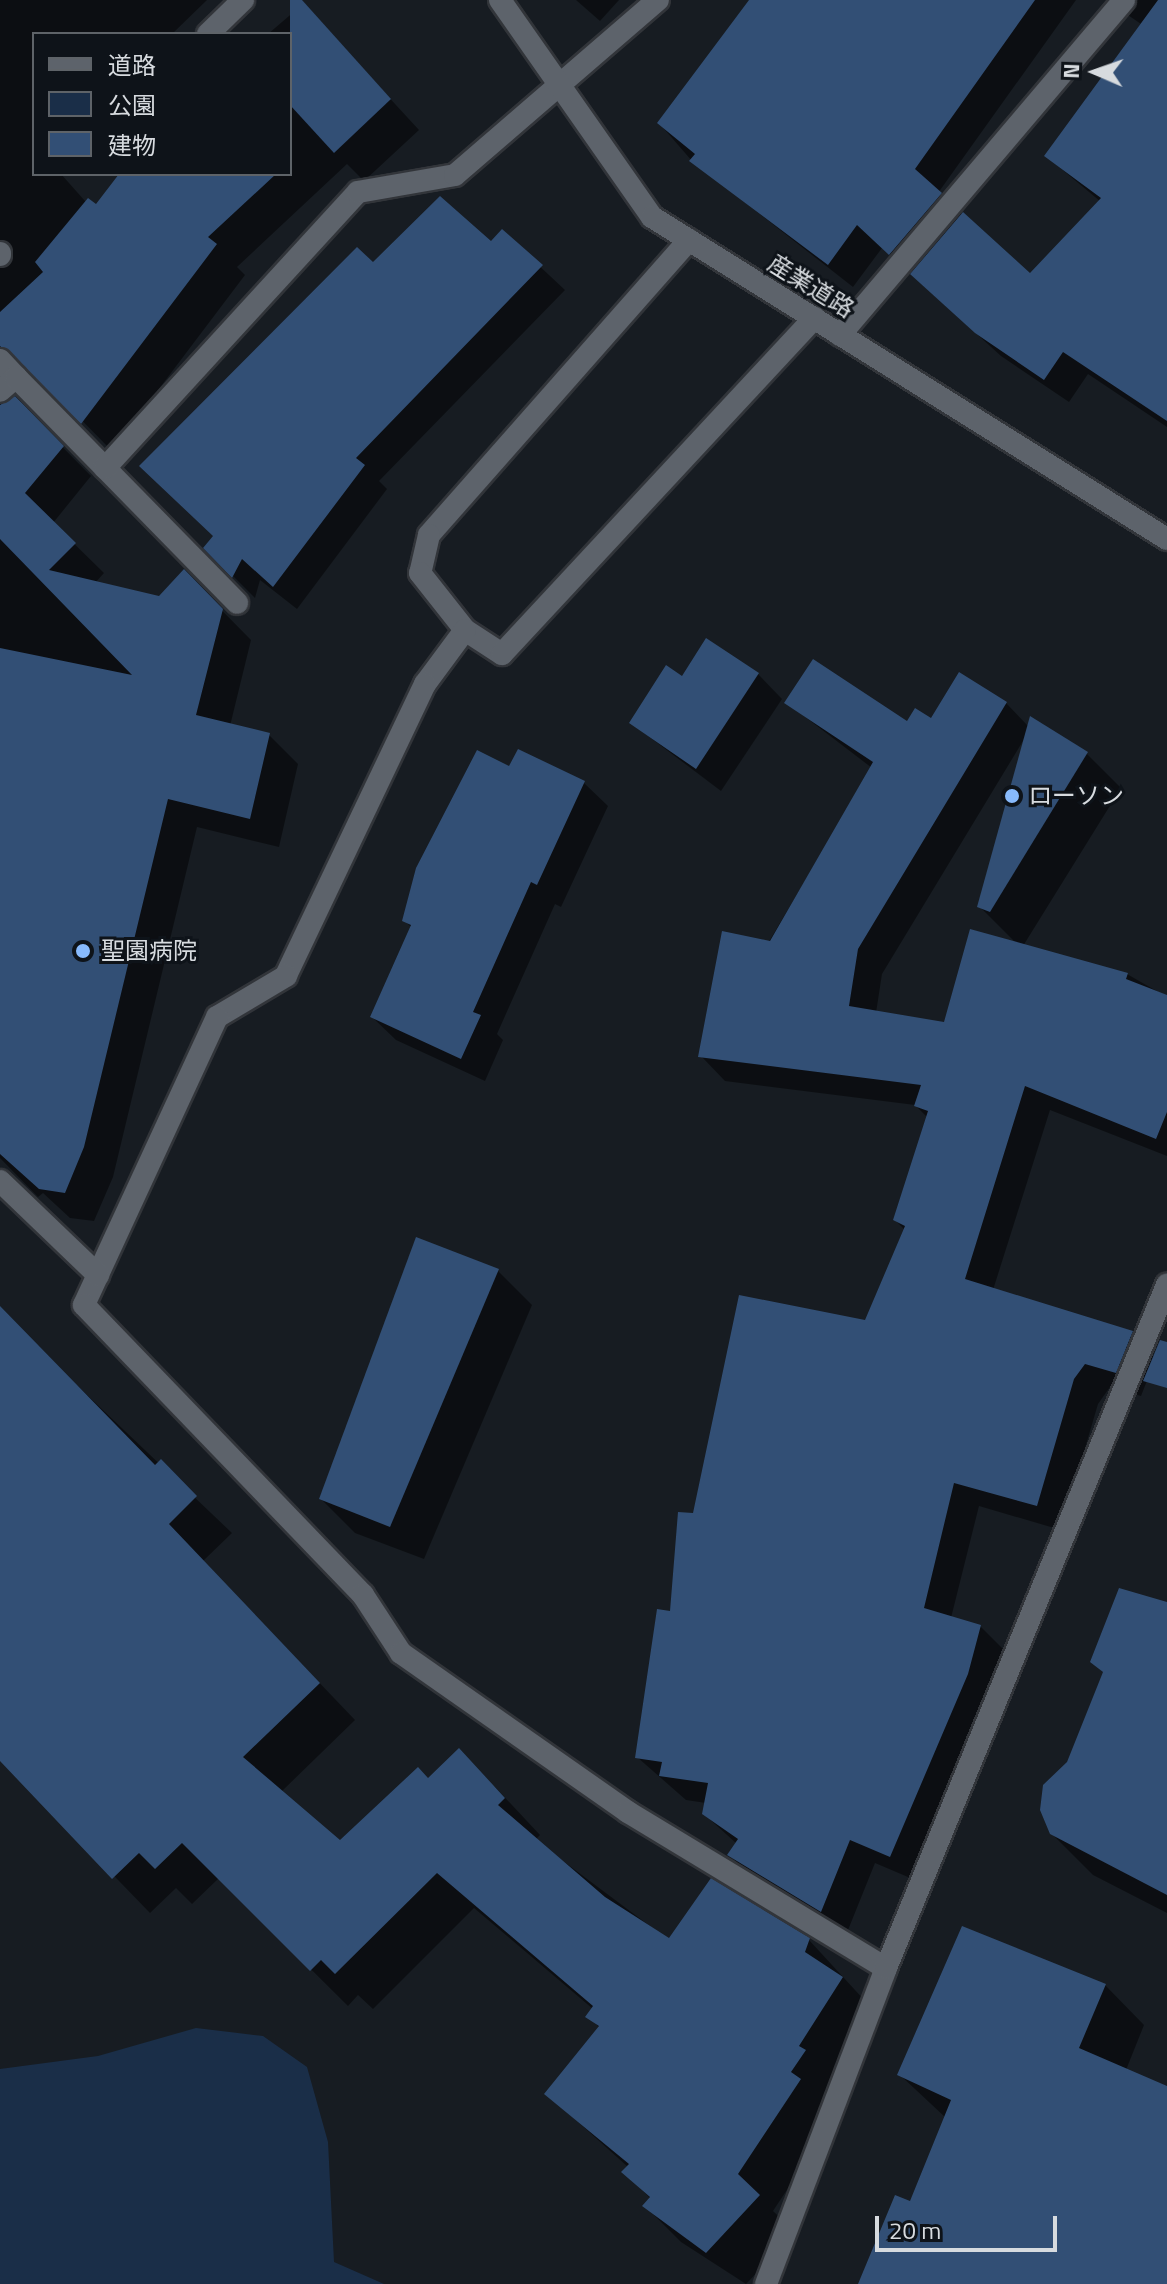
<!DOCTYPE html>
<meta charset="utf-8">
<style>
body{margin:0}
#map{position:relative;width:1167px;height:2284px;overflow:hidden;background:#171c22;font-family:"Titillium Web","Noto Sans JP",sans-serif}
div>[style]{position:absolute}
.green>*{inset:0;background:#1a2e48}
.shadow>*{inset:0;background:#0007}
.building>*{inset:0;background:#324f75}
.roads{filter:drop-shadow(2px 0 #32353a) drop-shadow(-2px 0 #32353a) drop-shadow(0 2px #32353a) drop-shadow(0 -2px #32353a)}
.minor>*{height:22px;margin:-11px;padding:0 11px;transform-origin:11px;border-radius:11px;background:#5d636b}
.tertiary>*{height:22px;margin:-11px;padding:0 11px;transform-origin:11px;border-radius:11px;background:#5d636b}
.dots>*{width:22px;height:22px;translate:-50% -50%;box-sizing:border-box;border:4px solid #0e1319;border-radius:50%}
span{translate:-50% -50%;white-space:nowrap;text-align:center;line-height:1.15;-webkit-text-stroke:6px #0e1319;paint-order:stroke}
.street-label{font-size:24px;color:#d7dbdf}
.poi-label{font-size:24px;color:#d7dbdf}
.left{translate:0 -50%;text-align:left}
.legend{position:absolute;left:32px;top:32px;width:260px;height:144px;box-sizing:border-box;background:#0e1319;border:2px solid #5e6368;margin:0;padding:10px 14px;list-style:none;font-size:24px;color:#d7dbdf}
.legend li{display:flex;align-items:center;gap:16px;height:40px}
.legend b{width:40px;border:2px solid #5e6368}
.north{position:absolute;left:1055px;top:32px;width:80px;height:80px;-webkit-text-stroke:6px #0e1319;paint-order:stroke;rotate:272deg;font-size:22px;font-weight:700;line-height:32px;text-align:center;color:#d7dbdf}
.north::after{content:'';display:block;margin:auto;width:28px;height:36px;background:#d7dbdf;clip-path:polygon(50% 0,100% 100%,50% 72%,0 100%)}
.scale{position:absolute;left:875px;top:2216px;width:182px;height:36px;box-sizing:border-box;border:4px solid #d7dbdf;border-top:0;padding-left:10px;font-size:24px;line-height:28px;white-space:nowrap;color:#d7dbdf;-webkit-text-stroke:6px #0e1319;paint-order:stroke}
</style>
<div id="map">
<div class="green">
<i style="clip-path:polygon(196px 2028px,263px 2036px,307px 2067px,328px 2142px,334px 2262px,384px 2284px,0 2284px,0 2069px,98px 2056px)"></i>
</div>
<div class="shadow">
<i style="clip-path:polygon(0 0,207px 0,172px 34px,34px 34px,34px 174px,61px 174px,93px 210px,122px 174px,290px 174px,290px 34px,268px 34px,303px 4px,419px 130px,364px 181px,347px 164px,237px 267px,245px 275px,112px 451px,40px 378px,26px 375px,15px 387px,23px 407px,91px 476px,53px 523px,104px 573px,95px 583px,160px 598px,184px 572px,251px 640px,230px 726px,269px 735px,298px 764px,279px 847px,197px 827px,113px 1177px,94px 1221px,70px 1218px,43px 1193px,38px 1197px,0 1158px)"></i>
<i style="clip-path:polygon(576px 0,619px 0,600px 21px)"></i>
<i style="clip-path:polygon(752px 0,1076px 0,938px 193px,1030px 276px,1101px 202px,1046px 156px,1141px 24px,1106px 0,1167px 0,1167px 427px,1088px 374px,1069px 402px,1001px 356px,882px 248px,853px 287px,692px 161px,659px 123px)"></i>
<i style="clip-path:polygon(502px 231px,565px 290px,379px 481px,387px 489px,297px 609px,260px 580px,255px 598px,205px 548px,215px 537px,142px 466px,357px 249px,373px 265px,492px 244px)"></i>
<i style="clip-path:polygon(758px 674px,782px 699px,721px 791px,631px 723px,682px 679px)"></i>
<i style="clip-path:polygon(evenodd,787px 703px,907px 724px,1006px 703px,1029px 727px,1032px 719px,1087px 754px,1121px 788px,1023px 946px,1127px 974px,1167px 997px,1167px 1156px,1050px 1110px,993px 1290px,1132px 1333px,1156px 1358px,1141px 1396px,1110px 1387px,1098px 1404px,1061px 1530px,979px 1506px,951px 1618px,980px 1626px,1005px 1651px,915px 1880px,875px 1863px,846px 1935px,754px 1880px,730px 1855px,737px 1844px,704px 1814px,706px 1803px,686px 1800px,637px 1757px,694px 1515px,866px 1322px,905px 1230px,895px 1220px,928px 1118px,915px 1105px,725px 1081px,701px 1056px,872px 768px,787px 703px,1026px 736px,979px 906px,1017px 944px,946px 1024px,876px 1013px,882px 974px,1026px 736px)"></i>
<i style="clip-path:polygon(519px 752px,584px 783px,608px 806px,561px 907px,555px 904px,497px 1034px,503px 1040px,485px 1081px,396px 1040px,372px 1017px,412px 928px,404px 920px)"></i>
<i style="clip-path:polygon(498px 1271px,532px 1305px,424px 1559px,355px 1533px,321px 1499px)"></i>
<i style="clip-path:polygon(0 1312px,232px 1533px,203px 1561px,355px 1720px,281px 1792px,340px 1842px,429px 1780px,495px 1787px,540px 1835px,535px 1840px,670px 1941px,809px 1940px,878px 2015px,835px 2117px,773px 2211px,795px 2232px,746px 2284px,681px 2242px,645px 2206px,651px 2199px,624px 2172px,628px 2167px,547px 2094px,600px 2028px,588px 2016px,593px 2009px,474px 1908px,373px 2009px,358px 1995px,348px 2006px,219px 1878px,192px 1904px,176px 1888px,150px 1913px,0 1758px)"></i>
<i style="clip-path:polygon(1167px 1607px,1167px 1913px,1093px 1875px,1051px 1833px,1104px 1673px,1092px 1661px)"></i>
<i style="clip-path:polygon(1105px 1985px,1144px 2025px,1126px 2070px,1167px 2088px,1167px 2284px,860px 2284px,911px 2204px,946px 2118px,900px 2075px)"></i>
</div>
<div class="building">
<i style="clip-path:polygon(290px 0,302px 0,391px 99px,334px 153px,290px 105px)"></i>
<i style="clip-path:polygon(749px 0,1035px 0,915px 169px,942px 193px,889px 255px,857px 225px,828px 265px,689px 161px,695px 154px,657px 123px)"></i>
<i style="clip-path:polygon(1158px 0,1167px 0,1167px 421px,1063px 352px,1044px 380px,975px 333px,910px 274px,963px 212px,1030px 273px,1101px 198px,1044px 156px)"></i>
<i style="clip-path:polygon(119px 174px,276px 174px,208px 237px,217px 244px,81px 424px,0 346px,0 312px,43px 272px,35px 262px,88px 198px,96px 204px)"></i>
<i style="clip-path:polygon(440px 196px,491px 241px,502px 229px,543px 265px,356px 458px,365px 465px,273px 587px,242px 559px,232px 578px,203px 548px,213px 536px,139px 466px,357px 247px,373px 262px)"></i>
<i style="clip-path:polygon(15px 396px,64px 446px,25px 493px,76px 543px,49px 570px,159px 596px,184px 569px,223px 609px,196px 715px,270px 733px,250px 819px,168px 799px,84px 1147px,65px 1193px,39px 1189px,0 1154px,0 648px,132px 675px,0 539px,0 405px)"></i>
<i style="clip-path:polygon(706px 638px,759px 673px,696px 769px,629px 723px,666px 665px,682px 676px)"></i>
<i style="clip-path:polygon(813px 659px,907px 721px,915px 708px,931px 718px,959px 672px,1007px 702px,858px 949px,849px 1006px,944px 1022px,970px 929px,1128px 973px,1126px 979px,1167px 995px,1167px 1112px,1156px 1139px,1025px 1086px,965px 1279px,1133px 1331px,1116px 1373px,1085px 1364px,1074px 1379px,1037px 1506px,954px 1483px,924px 1608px,981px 1625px,968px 1674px,890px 1857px,850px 1840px,821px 1912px,727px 1855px,738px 1839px,702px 1814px,708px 1783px,659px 1776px,662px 1762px,635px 1758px,657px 1609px,670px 1611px,678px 1512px,693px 1513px,739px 1295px,865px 1320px,905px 1226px,893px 1220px,928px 1111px,914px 1106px,921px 1085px,698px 1057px,722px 931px,770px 941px,873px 762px,784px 703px)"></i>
<i style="clip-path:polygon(1030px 716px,1088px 752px,990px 912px,977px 907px)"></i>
<i style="clip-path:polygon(518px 749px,585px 781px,537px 885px,531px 882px,473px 1012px,481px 1015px,461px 1059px,370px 1017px,411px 925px,402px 921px,416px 868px,477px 750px,509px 766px)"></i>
<i style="clip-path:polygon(416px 1237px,499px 1269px,390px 1527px,319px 1499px)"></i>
<i style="clip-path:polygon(0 1306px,155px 1465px,161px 1459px,197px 1496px,169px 1524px,320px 1683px,243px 1757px,340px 1840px,418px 1767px,428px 1778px,459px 1748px,505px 1798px,498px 1805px,605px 1897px,669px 1938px,711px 1878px,810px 1938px,805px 1952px,843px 1977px,799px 2046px,806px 2050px,791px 2072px,801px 2079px,738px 2174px,760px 2195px,706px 2253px,642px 2206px,650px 2197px,621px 2172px,629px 2164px,544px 2094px,599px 2026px,585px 2017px,593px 2006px,437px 1873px,335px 1974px,321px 1960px,310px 1971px,182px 1843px,155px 1869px,139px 1853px,112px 1879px,0 1761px)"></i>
<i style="clip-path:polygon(1160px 1340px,1167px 1342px,1167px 1388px,1143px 1381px)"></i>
<i style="clip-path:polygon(1119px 1588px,1167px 1602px,1167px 1895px,1050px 1834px,1040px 1810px,1043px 1785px,1067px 1762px,1103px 1672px,1090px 1662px)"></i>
<i style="clip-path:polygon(962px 1926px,1106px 1984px,1079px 2048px,1167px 2086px,1167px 2284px,858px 2284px,895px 2195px,910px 2201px,951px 2100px,897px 2075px)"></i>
</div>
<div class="roads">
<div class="minor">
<i style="left:208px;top:34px;width:49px;rotate:-44.2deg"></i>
<i style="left:689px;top:240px;width:393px;rotate:131.4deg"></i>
<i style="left:429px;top:535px;width:39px;rotate:103deg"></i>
<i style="left:420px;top:573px;width:73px;rotate:51.7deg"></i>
<i style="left:465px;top:630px;width:44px;rotate:33deg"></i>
<i style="left:502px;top:654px;width:459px;rotate:-47.1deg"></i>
<i style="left:0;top:253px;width:2px;rotate:90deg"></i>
<i style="left:840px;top:335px;width:439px;rotate:-49.7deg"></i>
<i style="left:0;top:360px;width:23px;rotate:47deg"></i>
<i style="left:16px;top:377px;width:21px;rotate:139deg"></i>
<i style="left:16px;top:377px;width:316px;rotate:45.6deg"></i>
<i style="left:105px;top:468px;width:374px;rotate:-47.5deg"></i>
<i style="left:358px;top:192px;width:98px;rotate:-9.9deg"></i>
<i style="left:455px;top:175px;width:268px;rotate:-40.8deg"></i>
<i style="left:465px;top:630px;width:67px;rotate:126.5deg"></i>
<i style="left:425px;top:684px;width:323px;rotate:115.5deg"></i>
<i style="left:286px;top:976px;width:80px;rotate:149.3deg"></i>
<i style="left:217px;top:1017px;width:317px;rotate:114.8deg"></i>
<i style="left:84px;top:1305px;width:402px;rotate:46.1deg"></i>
<i style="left:363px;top:1595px;width:69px;rotate:56.8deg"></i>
<i style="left:401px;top:1653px;width:277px;rotate:35deg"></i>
<i style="left:628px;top:1812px;width:301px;rotate:31.2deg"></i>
<i style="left:0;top:1181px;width:136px;rotate:43.8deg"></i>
<i style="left:766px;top:2284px;width:338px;rotate:-69.2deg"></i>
<i style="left:886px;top:1968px;width:739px;rotate:-67.64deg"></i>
</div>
<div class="tertiary">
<i style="left:500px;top:0;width:265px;rotate:55deg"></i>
<i style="left:652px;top:217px;width:607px;rotate:32.02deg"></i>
</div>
</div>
<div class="dots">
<i style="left:1012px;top:796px;background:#88bafc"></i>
<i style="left:83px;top:951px;background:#88bafc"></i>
</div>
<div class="street-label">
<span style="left:811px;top:286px;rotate:32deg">産業道路</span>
</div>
<div class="poi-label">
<span class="left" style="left:1028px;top:796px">ローソン</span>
<span class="left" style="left:101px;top:951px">聖園病院</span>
</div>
<ul class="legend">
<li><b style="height:10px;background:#5d636b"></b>道路</li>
<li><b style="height:22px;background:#1a2e48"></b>公園</li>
<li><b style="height:22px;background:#324f75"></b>建物</li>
</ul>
<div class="north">N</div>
<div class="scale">20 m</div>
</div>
